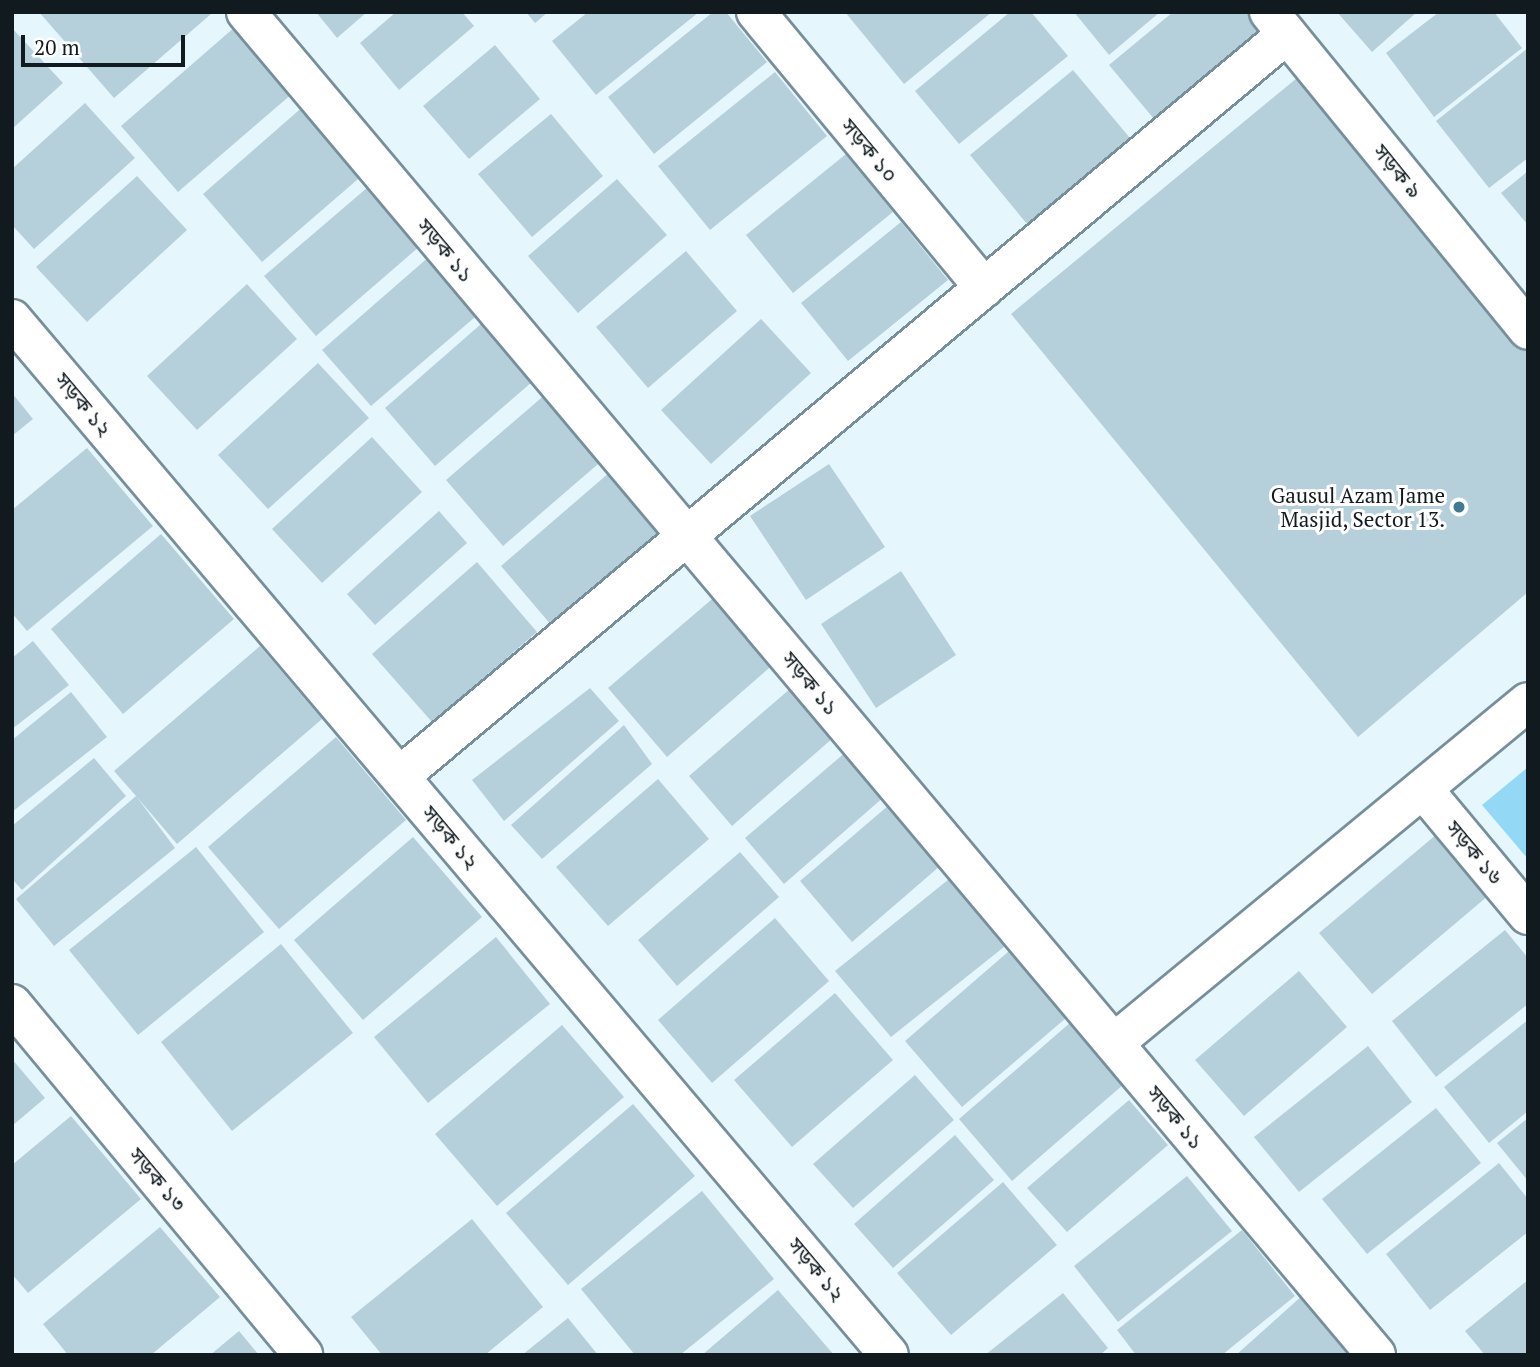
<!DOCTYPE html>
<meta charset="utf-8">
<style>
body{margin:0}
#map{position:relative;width:1540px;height:1367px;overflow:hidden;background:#e6f6fd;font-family:"PT Serif","Noto Sans Bengali",serif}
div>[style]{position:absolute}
.green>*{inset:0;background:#93d9f6}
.building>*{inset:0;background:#b6d0db}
.roads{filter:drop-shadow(2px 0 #778f9a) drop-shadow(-2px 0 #778f9a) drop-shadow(0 2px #778f9a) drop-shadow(0 -2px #778f9a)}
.street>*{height:38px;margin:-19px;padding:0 19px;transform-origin:19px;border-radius:19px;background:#fff}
.dots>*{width:19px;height:19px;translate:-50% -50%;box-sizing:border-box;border:4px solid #fff;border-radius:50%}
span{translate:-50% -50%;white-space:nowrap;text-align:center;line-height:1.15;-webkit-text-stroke:6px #fff;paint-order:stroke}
.street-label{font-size:21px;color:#111b1f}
.poi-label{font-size:21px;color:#111b1f}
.right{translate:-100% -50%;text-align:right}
.frame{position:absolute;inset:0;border:14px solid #111b1f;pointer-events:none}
.scale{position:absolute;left:21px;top:35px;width:164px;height:32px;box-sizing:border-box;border:4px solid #111b1f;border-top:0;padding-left:9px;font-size:21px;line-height:24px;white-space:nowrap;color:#111b1f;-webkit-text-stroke:5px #fff;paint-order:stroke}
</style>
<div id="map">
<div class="green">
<i style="clip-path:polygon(1528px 767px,1528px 859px,1482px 805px)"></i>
</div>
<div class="building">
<i style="clip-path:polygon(39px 12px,209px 12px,211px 14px,114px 98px)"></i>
<i style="clip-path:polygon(316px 12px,367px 12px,337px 38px)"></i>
<i style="clip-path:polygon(396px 12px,462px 12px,474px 26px,399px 90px,360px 43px)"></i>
<i style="clip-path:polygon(526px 12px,548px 12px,535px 23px)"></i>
<i style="clip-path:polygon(588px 12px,699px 12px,596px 95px,552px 41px)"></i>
<i style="clip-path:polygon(713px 12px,726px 12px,767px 62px,654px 154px,608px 97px)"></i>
<i style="clip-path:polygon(845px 12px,992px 12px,904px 84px)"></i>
<i style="clip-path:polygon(1010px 12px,1031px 12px,1068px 56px,959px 144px,915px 91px)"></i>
<i style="clip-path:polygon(1074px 12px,1160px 12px,1109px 55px)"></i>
<i style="clip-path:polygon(1173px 12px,1247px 12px,1262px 29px,1154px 119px,1109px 65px)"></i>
<i style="clip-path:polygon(1337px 12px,1417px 12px,1372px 52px)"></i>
<i style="clip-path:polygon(1439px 12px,1494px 12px,1522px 48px,1434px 117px,1386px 53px)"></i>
<i style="clip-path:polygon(236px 26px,293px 93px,178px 192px,121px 126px)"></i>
<i style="clip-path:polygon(12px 28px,63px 83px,12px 129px)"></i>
<i style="clip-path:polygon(495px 45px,540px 99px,469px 159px,423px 106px)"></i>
<i style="clip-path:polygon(1528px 48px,1528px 158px,1489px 188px,1436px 121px)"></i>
<i style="clip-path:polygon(1073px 70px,1130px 138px,1027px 224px,970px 155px)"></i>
<i style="clip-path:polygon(775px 72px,827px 136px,710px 230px,658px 166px)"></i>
<i style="clip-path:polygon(1303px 73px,1528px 354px,1528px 592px,1358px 737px,1011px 314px)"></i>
<i style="clip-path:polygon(85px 103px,135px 158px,34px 249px,12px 225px,12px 169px)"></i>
<i style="clip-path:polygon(306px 104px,365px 173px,262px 262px,203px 194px)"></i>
<i style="clip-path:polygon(551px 114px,603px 176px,532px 237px,478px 174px)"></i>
<i style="clip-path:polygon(846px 154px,893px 212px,793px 293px,746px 235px)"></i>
<i style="clip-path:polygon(1528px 171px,1528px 225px,1501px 193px)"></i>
<i style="clip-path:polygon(137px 176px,187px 230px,87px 322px,36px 267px)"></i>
<i style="clip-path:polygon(617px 179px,667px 235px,578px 313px,528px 256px)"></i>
<i style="clip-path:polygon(368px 187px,420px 246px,316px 336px,264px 276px)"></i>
<i style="clip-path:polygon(901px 222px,948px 280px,848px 361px,801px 303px)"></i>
<i style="clip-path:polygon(686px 251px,737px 311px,648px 388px,596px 327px)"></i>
<i style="clip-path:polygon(431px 255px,481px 312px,371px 406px,322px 350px)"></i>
<i style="clip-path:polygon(247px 284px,297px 339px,197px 430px,147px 376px)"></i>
<i style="clip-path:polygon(489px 317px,540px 375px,435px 466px,385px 408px)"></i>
<i style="clip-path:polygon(761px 319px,811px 373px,711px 464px,661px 410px)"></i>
<i style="clip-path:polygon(318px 363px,369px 418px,268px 509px,218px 455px)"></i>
<i style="clip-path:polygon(12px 393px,33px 419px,12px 436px)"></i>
<i style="clip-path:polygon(547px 393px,605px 458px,503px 546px,446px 480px)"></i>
<i style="clip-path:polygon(372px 437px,422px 492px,322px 583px,272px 529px)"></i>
<i style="clip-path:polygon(87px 448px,153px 526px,27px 631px,12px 613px,12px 510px)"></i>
<i style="clip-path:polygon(829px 464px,885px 547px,806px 600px,750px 516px)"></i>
<i style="clip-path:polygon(610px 472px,661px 531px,552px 626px,501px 566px)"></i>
<i style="clip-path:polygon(439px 511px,467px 543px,375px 625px,347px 594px)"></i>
<i style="clip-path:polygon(161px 534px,234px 619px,123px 714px,51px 629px)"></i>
<i style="clip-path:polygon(477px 562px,537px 632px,432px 722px,372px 654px)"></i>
<i style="clip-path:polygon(901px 571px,956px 655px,876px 708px,821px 624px)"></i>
<i style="clip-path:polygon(725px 588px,784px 655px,667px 757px,608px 688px)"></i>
<i style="clip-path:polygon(33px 641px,69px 685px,12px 729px,12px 658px)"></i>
<i style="clip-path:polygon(260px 646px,322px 719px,177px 844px,136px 796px,175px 848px,54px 946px,16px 899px,136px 796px,114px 771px)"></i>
<i style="clip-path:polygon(590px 688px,619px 721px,504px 821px,472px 780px)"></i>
<i style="clip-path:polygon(791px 688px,833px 738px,732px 826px,689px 776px)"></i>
<i style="clip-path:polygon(71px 692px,107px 737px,12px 812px,12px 740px)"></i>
<i style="clip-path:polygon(624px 725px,652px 764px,542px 859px,511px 825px)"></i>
<i style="clip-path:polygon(336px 737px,406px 820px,279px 929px,208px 847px)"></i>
<i style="clip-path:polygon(847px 751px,885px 796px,784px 884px,745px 838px)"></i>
<i style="clip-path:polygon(94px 758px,126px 796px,22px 890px,12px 879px,12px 826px)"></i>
<i style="clip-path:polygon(658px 779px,709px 839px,608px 926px,556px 867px)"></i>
<i style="clip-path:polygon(889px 805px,940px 866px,852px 942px,800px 881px)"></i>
<i style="clip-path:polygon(1437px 834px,1489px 895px,1372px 994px,1319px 933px)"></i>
<i style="clip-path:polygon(413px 837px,482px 917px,363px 1020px,294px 940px)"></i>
<i style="clip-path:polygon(196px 847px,264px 932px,138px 1035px,69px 950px)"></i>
<i style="clip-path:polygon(740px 852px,779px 897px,677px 986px,638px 940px)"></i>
<i style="clip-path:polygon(959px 871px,1014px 939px,891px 1037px,835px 971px)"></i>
<i style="clip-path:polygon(775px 918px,829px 981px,712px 1083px,658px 1020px)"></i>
<i style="clip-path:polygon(1505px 930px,1528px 958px,1528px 1004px,1436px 1077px,1392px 1021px)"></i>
<i style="clip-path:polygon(496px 937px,550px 1004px,428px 1103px,374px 1037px)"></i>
<i style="clip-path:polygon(281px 944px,353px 1033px,232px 1131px,161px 1042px)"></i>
<i style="clip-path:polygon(1016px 945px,1073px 1012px,962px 1107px,905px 1041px)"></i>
<i style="clip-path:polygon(1299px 971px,1347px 1027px,1244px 1116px,1195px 1060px)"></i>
<i style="clip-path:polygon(835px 993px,893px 1060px,792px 1147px,734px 1080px)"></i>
<i style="clip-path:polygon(1528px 1020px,1528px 1111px,1489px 1143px,1444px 1087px)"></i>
<i style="clip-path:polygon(1071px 1022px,1124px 1084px,1012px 1181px,959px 1119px)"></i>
<i style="clip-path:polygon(562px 1025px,624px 1097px,497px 1206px,435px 1134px)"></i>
<i style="clip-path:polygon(1368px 1046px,1412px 1102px,1299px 1192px,1254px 1137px)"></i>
<i style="clip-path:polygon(12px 1059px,45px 1098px,12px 1126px)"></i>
<i style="clip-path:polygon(915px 1075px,954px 1120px,853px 1208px,813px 1164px)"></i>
<i style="clip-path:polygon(1129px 1100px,1168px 1145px,1067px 1232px,1027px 1188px)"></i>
<i style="clip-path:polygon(633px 1104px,695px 1176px,568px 1285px,506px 1213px)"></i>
<i style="clip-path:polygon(1436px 1108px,1481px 1163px,1367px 1254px,1322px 1199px)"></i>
<i style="clip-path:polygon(71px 1116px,141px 1199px,28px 1293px,12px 1274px,12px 1165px)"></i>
<i style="clip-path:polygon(1528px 1118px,1528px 1181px,1497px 1143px)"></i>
<i style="clip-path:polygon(955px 1135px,994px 1180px,893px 1268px,854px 1224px)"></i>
<i style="clip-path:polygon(1499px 1163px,1528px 1199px,1528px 1232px,1430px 1310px,1386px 1254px)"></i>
<i style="clip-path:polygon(1187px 1176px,1232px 1231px,1118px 1322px,1074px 1266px)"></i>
<i style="clip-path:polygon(1003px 1182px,1057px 1245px,951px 1335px,897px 1273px)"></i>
<i style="clip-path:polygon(702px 1191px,774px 1279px,680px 1355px,635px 1355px,581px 1289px)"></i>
<i style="clip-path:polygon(472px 1219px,543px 1307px,485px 1355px,382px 1355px,351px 1317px)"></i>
<i style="clip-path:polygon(160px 1227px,220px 1297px,151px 1355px,68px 1355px,43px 1324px)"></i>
<i style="clip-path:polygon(1242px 1230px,1295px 1296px,1222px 1355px,1136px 1355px,1117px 1330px)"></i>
<i style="clip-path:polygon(1528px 1280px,1528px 1355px,1485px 1355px,1465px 1331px)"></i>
<i style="clip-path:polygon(778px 1290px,834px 1355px,702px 1355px)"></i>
<i style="clip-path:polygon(1063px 1293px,1108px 1348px,1100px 1355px,985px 1355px)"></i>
<i style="clip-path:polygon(1304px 1294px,1358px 1355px,1236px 1355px)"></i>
<i style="clip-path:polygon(568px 1318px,598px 1355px,522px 1355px)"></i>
<i style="clip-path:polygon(239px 1331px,259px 1355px,210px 1355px)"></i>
</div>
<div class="roads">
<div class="street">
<i style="left:246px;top:12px;width:1755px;rotate:49.92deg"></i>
<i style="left:756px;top:12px;width:358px;rotate:50.4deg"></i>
<i style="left:1269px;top:12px;width:410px;rotate:50.8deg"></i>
<i style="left:12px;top:319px;width:1357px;rotate:49.75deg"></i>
<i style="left:400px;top:776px;width:1156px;rotate:-39.91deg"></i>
<i style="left:1423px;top:789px;width:164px;rotate:50.2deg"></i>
<i style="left:12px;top:1004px;width:456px;rotate:50.3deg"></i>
<i style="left:1114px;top:1043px;width:536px;rotate:-39.48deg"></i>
</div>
</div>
<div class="dots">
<i style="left:1459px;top:507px;background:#3f7b93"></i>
</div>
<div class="street-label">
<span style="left:870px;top:150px;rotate:50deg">সড়ক ১০</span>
<span style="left:1398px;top:171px;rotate:51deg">সড়ক ৯</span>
<span style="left:446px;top:250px;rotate:50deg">সড়ক ১১</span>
<span style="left:84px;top:404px;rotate:50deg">সড়ক ১২</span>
<span style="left:811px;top:683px;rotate:50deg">সড়ক ১১</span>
<span style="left:451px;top:837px;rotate:50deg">সড়ক ১২</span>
<span style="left:1475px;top:852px;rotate:50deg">সড়ক ১৬</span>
<span style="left:1176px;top:1117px;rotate:50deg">সড়ক ১১</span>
<span style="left:158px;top:1179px;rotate:50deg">সড়ক ১৩</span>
<span style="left:817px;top:1269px;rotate:50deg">সড়ক ১২</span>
</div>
<div class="poi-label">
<span class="right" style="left:1445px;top:507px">Gausul Azam Jame<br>Masjid, Sector 13.</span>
</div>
<div class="frame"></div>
<div class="scale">20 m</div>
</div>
